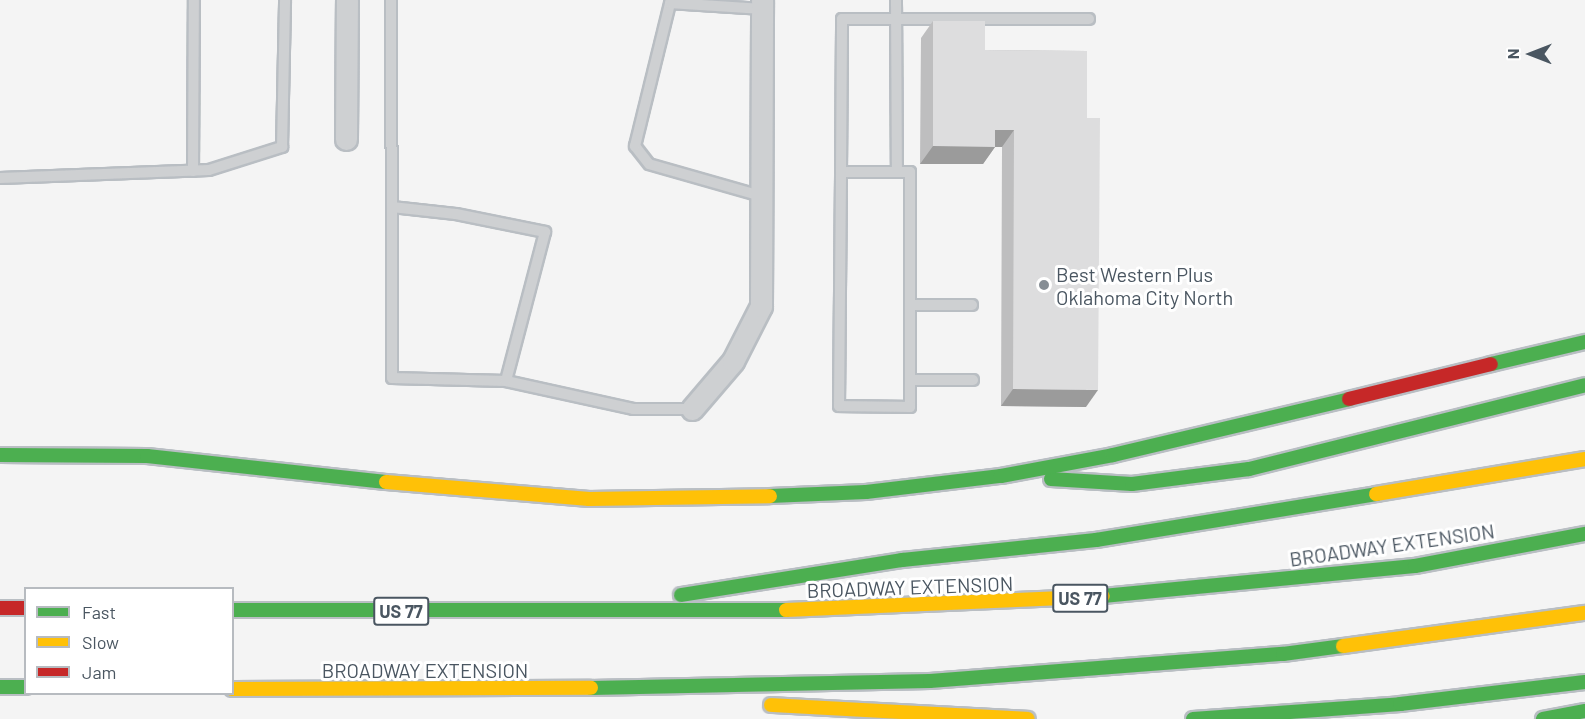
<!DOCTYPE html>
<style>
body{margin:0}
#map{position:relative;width:1585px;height:719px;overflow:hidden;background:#f4f4f4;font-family:Barlow,sans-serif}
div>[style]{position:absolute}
.roads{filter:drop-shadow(2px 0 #b9bec3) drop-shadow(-2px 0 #b9bec3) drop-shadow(0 2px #b9bec3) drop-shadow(0 -2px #b9bec3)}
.lane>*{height:10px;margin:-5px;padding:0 5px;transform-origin:5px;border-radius:5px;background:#ced0d2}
.street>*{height:21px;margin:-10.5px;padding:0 10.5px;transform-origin:10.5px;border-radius:10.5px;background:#ced0d2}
.fast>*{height:14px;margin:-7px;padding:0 7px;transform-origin:7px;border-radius:7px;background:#4caf50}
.slow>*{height:14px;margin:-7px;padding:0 7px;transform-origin:7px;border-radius:7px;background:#ffc107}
.jam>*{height:14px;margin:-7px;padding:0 7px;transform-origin:7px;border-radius:7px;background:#c62828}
.wall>*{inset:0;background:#bebebf}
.shaded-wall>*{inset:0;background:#9b9b9b}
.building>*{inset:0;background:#ddddde}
.dots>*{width:16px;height:16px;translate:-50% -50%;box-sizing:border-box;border:3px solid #fff;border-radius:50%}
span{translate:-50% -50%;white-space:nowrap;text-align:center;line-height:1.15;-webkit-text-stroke:6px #fff;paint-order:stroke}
.shield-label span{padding:2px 4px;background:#fff;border:2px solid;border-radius:4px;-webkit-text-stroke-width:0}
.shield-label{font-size:18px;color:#4a5661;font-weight:700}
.poi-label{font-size:20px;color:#4a5661}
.left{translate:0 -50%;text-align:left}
.street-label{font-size:20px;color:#4a5661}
.legend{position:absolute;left:24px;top:587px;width:210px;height:108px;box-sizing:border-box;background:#fff;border:2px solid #b7bbc0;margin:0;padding:8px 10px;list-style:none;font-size:18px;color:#4a5661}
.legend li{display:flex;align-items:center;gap:12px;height:30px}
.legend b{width:30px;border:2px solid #b7bbc0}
.north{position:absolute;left:1501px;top:24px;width:60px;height:60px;-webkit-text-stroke:4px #fff;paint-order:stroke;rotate:270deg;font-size:16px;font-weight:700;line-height:24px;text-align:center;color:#4a5661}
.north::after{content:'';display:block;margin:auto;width:21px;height:27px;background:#4a5661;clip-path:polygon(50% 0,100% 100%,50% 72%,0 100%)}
</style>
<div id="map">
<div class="roads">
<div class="lane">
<i style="left:391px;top:0;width:378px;rotate:89.8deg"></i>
<i style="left:392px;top:378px;width:114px;rotate:1.5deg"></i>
<i style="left:506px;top:381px;width:130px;rotate:12.4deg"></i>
<i style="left:633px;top:409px;width:59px"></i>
<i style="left:896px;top:0;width:172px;rotate:89.7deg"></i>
<i style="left:193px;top:171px;width:171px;rotate:-89.7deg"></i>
<i style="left:841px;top:172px;width:69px"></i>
<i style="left:910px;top:172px;width:235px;rotate:90deg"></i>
<i style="left:910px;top:407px;width:71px;rotate:-179.2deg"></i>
<i style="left:839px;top:406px;width:234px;rotate:-89.5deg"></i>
<i style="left:841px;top:172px;width:153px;rotate:-89.6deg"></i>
<i style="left:842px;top:19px;width:247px"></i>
<i style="left:0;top:178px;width:209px;rotate:-2.2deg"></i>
<i style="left:209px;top:170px;width:77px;rotate:-17.5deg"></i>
<i style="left:282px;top:147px;width:147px;rotate:-88.8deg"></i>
<i style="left:761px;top:196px;width:116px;rotate:-164.1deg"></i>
<i style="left:649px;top:164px;width:23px;rotate:-128deg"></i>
<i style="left:635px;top:146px;width:147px;rotate:-76.2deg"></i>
<i style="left:670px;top:3px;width:92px;rotate:3.7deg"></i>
<i style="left:392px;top:207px;width:64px;rotate:6.2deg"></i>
<i style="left:456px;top:214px;width:91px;rotate:11.4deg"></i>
<i style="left:545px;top:232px;width:154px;rotate:104.7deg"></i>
<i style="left:910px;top:305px;width:62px"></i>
<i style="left:910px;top:380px;width:63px"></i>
</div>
<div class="street">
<i style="left:346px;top:139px;width:139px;rotate:-89.6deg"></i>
<i style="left:692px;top:409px;width:63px;rotate:-49.5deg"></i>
<i style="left:733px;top:361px;width:62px;rotate:-63deg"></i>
<i style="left:761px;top:306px;width:306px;rotate:-89.8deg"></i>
</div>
<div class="fast">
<i style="left:1491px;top:364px;width:97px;rotate:-13.2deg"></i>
<i style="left:0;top:455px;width:147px;rotate:0.4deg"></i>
<i style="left:147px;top:456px;width:240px;rotate:6.2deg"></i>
<i style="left:1051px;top:479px;width:81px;rotate:3.5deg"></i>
<i style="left:1132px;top:484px;width:118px;rotate:-7.3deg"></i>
<i style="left:1249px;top:469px;width:346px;rotate:-14deg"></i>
<i style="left:770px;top:496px;width:96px;rotate:-2.4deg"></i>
<i style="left:866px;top:492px;width:136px;rotate:-6.8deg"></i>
<i style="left:1001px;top:476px;width:114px;rotate:-10.6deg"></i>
<i style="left:1113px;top:455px;width:243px;rotate:-13.3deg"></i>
<i style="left:681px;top:595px;width:224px;rotate:-9deg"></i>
<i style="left:902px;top:560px;width:195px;rotate:-5.9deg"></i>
<i style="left:1096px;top:540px;width:284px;rotate:-9.3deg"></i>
<i style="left:1103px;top:596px;width:313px;rotate:-5.5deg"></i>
<i style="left:1415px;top:566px;width:173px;rotate:-10.7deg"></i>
<i style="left:232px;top:610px;width:554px"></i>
<i style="left:0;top:687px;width:26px"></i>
<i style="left:591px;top:688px;width:339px;rotate:-1.2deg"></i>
<i style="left:930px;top:681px;width:354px;rotate:-4.4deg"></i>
<i style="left:1283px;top:654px;width:61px;rotate:-7.6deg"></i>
<i style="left:1193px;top:719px;width:208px;rotate:-4.1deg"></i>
<i style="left:1400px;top:704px;width:186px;rotate:-6.8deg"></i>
<i style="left:1543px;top:719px;width:43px;rotate:-10.8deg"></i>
</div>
<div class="slow">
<i style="left:386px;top:482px;width:204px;rotate:4.8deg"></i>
<i style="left:589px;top:499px;width:181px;rotate:-0.9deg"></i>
<i style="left:1376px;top:494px;width:212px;rotate:-9.5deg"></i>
<i style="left:786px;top:610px;width:317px;rotate:-2.5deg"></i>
<i style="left:1343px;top:646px;width:244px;rotate:-7.8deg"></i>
<i style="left:232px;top:689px;width:359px;rotate:-0.2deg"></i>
<i style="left:771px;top:705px;width:257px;rotate:3.1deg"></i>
</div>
<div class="jam">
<i style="left:1349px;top:399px;width:146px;rotate:-13.8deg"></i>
<i style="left:0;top:608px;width:26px"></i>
</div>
</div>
<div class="wall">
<i style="clip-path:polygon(933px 21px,985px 50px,1087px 51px,1086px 407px,1001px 406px,1002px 147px,995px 147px,983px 164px,920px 164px,921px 38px)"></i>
</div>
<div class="shaded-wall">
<i style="clip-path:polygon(995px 130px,1014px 130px,1002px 147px,995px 147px,983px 164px,920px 164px,933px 146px)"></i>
<i style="clip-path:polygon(1013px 389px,1098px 390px,1086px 407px,1001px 406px)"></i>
</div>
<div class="building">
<i style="clip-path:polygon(933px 21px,985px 21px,985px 50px,1087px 51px,1087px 118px,1100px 118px,1098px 390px,1013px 389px,1014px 130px,995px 130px,995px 147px,933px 146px)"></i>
</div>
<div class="dots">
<i style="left:1044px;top:285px;background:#868d94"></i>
</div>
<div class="shield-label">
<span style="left:1080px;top:598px">US 77</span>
<span style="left:401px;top:611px">US 77</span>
</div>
<div class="poi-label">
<span class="left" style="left:1056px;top:286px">Best Western Plus<br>Oklahoma City North</span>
</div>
<div class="street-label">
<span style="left:1392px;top:545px;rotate:-8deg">BROADWAY EXTENSION</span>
<span style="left:910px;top:587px;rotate:-2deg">BROADWAY EXTENSION</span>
<span style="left:425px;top:670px">BROADWAY EXTENSION</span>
</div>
<ul class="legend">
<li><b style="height:8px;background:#4caf50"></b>Fast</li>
<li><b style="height:8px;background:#ffc107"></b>Slow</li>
<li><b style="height:8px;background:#c62828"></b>Jam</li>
</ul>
<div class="north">N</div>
</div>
